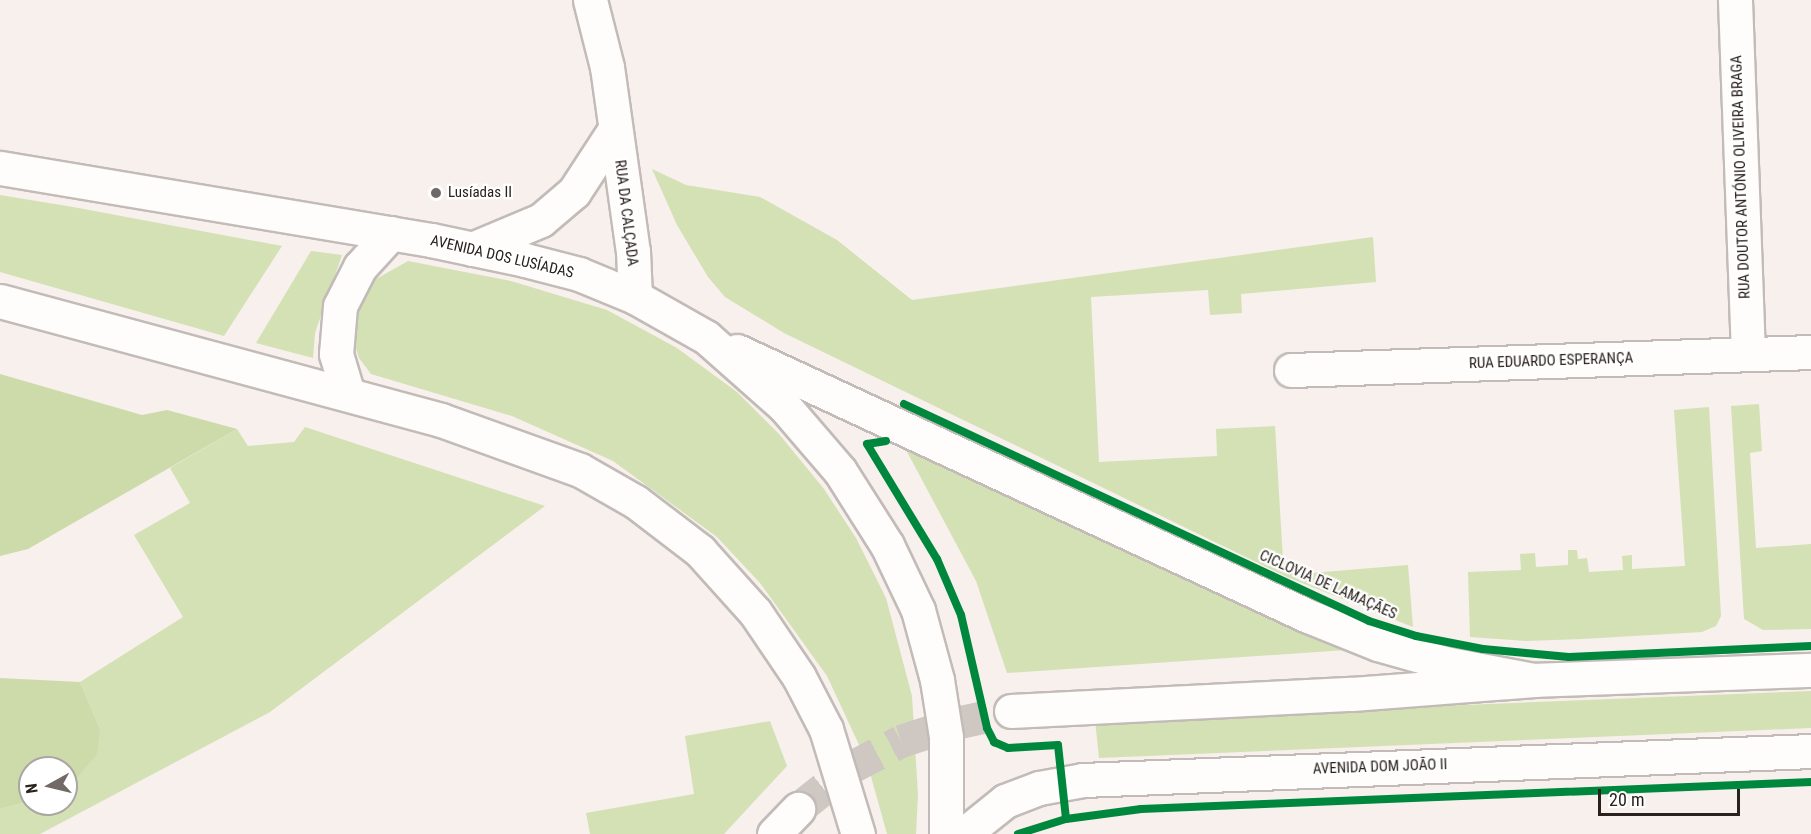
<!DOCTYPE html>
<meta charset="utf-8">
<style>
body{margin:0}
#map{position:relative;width:1811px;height:834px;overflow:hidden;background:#f7f0ec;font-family:"Roboto Condensed",sans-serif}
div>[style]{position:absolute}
.green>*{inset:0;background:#d4e1b5}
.forest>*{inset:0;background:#cddbaa}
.secondary-tunnel>*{height:33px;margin-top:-16.5px;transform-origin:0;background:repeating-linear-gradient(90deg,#cec7c2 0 33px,transparent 0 49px)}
.roads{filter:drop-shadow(2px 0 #c2bbb7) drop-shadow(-2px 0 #c2bbb7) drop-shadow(0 2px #c2bbb7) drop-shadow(0 -2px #c2bbb7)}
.street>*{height:33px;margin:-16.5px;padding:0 16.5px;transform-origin:16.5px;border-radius:16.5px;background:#fefdfc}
.secondary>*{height:33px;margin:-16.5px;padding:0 16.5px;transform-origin:16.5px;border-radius:16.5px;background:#fefdfc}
.cycleway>*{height:8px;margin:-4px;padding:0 4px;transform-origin:4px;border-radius:4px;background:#00873e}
.dots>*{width:16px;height:16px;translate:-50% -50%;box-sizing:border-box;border:3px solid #fff;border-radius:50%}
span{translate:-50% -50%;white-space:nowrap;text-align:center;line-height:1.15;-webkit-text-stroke:4.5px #fff;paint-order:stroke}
.street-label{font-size:15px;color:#29211c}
.poi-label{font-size:15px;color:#29211c}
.left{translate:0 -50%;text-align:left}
.north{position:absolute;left:18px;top:756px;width:60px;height:60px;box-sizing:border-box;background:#fff;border:2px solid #a9a6a4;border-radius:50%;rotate:262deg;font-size:16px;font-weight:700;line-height:24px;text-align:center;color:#29211c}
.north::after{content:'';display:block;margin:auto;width:21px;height:27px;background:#716965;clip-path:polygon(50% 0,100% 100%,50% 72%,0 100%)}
.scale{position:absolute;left:1598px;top:789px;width:142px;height:27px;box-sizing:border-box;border:3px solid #29211c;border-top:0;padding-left:8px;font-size:18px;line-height:21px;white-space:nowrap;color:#29211c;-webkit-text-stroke:4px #fff;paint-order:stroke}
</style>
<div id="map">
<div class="green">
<i style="clip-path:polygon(652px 169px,686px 185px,760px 197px,837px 240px,912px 300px,1373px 237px,1376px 282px,1241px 294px,1242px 313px,1210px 315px,1208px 290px,1091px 297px,1099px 462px,1217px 456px,1216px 429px,1275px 426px,1283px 560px,1311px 573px,1408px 565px,1413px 627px,1287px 577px,784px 333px,725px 297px,708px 277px,677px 225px)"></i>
<i style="clip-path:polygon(0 195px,73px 207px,282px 246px,224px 336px,0 272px)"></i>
<i style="clip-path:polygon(311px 251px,342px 255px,315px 333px,313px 358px,256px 343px)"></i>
<i style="clip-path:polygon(408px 261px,511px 281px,607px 310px,677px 348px,737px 392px,779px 434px,824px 489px,856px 538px,886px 598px,912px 696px,918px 795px,916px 834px,887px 834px,867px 762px,827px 676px,760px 583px,717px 537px,613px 461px,512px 416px,371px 374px,359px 358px,351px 333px,356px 306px,369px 283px)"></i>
<i style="clip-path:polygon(1759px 404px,1762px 451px,1750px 453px,1756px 548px,1811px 544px,1811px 629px,1763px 630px,1744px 619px,1731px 406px)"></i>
<i style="clip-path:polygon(1709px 407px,1721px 616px,1716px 626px,1702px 632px,1582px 639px,1526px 641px,1470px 637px,1468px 572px,1521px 570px,1520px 554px,1535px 553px,1536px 567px,1568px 565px,1568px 550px,1577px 550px,1578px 559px,1587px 558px,1589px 572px,1623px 570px,1622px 556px,1632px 555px,1632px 569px,1685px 566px,1674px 410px)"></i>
<i style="clip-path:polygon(305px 427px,545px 506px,270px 712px,40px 834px,0 834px,0 809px,30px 801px,30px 804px,66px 804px,66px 786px,72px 784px,100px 729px,80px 682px,183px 617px,134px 535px,190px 503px,170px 468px,237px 429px,248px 446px,294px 442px)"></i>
<i style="clip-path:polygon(905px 448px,1346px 650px,1007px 673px,976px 581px)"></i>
<i style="clip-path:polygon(1811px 691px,1811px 728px,1099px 758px,1095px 720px)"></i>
<i style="clip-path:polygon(770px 721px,787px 766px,724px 834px,590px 834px,586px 813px,694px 794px,685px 736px)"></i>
</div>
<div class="forest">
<i style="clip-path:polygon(0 374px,142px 415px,167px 410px,237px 429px,28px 549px,0 556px)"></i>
<i style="clip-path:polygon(0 678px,80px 682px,100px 729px,97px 754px,72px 784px,66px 786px,66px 768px,30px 768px,30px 801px,0 809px)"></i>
</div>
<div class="secondary-tunnel">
<i style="left:798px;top:809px;width:64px;rotate:-38.7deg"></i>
<i style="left:848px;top:769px;width:60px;rotate:-27.8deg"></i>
<i style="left:901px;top:741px;width:58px;rotate:-18.1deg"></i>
<i style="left:956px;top:723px;width:56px;rotate:-12.3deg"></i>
</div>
<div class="roads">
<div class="street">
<i style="left:590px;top:0;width:69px;rotate:75.8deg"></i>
<i style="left:607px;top:67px;width:186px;rotate:82deg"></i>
<i style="left:633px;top:251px;width:46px;rotate:87.5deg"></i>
<i style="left:1735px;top:0;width:354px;rotate:87.9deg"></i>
<i style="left:472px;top:249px;width:75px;rotate:-22.8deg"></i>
<i style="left:541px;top:220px;width:43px;rotate:-40.3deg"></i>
<i style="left:574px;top:192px;width:75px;rotate:-56.9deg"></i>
<i style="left:1291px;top:370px;width:520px;rotate:-1.98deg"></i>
</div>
<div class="secondary">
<i style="left:0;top:168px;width:437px;rotate:9.5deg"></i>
<i style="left:431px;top:240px;width:96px;rotate:12deg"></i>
<i style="left:525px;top:260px;width:56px;rotate:14.5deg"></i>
<i style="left:579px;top:274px;width:61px;rotate:22.3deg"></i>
<i style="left:635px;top:297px;width:81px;rotate:29.4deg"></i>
<i style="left:706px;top:337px;width:106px;rotate:41.5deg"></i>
<i style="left:785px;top:407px;width:84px;rotate:49.3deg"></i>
<i style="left:840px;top:471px;width:88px;rotate:57.6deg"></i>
<i style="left:887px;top:545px;width:72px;rotate:64.5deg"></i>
<i style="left:918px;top:610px;width:73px;rotate:74.8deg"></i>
<i style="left:937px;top:680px;width:58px;rotate:81deg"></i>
<i style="left:946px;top:737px;width:97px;rotate:90deg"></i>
<i style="left:0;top:301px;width:457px;rotate:15.1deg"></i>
<i style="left:441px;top:420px;width:148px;rotate:19.8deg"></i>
<i style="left:580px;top:470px;width:64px;rotate:29.7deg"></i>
<i style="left:636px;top:502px;width:81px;rotate:37.4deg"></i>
<i style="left:700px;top:551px;width:82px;rotate:48deg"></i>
<i style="left:755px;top:612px;width:78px;rotate:55.9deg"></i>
<i style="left:799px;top:677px;width:59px;rotate:62.6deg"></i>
<i style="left:826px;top:729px;width:110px;rotate:73.1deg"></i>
<i style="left:737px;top:351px;width:629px;rotate:24.9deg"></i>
<i style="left:1308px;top:616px;width:75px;rotate:21.8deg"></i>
<i style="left:1378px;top:644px;width:74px;rotate:15.7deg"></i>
<i style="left:1449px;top:664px;width:86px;rotate:10.7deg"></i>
<i style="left:348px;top:394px;width:42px;rotate:-106.7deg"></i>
<i style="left:336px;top:354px;width:48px;rotate:-85.2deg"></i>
<i style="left:340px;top:306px;width:44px;rotate:-62.9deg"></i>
<i style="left:360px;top:267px;width:46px;rotate:-47.6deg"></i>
<i style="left:1011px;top:711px;width:341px;rotate:-2.9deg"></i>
<i style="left:1352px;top:694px;width:183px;rotate:-4.4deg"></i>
<i style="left:1534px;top:680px;width:277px;rotate:-2.1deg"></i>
<i style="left:774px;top:834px;width:35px;rotate:-46deg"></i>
<i style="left:964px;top:834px;width:53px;rotate:-38.8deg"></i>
<i style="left:1005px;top:801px;width:36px;rotate:-21deg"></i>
<i style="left:1039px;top:788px;width:45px;rotate:-10.3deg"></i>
<i style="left:1083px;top:780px;width:729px;rotate:-2.28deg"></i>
</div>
</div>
<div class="cycleway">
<i style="left:904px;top:404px;width:513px;rotate:25.02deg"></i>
<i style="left:1369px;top:621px;width:49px;rotate:17.7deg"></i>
<i style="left:1416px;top:636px;width:68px;rotate:11deg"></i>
<i style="left:1483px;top:649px;width:86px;rotate:5.3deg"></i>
<i style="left:1569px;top:657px;width:242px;rotate:-2.6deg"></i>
<i style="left:886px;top:441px;width:19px;rotate:171deg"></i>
<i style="left:867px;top:444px;width:135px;rotate:58.7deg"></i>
<i style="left:937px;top:559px;width:61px;rotate:66.8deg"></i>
<i style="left:961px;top:615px;width:116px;rotate:77deg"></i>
<i style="left:987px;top:728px;width:16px;rotate:63deg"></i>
<i style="left:994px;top:742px;width:15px;rotate:23deg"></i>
<i style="left:1008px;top:748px;width:50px;rotate:-3.4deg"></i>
<i style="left:1058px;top:745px;width:74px;rotate:83.8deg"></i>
<i style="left:1018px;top:834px;width:50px;rotate:-17.4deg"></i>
<i style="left:1066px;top:819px;width:76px;rotate:-7.6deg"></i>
<i style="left:1141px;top:809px;width:671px;rotate:-2.31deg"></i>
</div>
<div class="dots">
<i style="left:436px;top:193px;background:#716965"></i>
</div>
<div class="street-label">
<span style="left:1741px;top:177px;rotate:-92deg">RUA DOUTOR ANTÓNIO OLIVEIRA BRAGA</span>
<span style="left:626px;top:213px;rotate:83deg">RUA DA CALÇADA</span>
<span style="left:502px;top:257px;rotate:13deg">AVENIDA DOS LUSÍADAS</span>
<span style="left:1551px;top:361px;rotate:-2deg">RUA EDUARDO ESPERANÇA</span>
<span style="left:1328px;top:585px;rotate:24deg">CICLOVIA DE LAMAÇÃES</span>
<span style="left:1380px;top:767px;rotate:-2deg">AVENIDA DOM JOÃO II</span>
</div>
<div class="poi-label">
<span class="left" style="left:448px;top:193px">Lusíadas II</span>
</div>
<div class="north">N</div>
<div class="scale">20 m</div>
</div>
